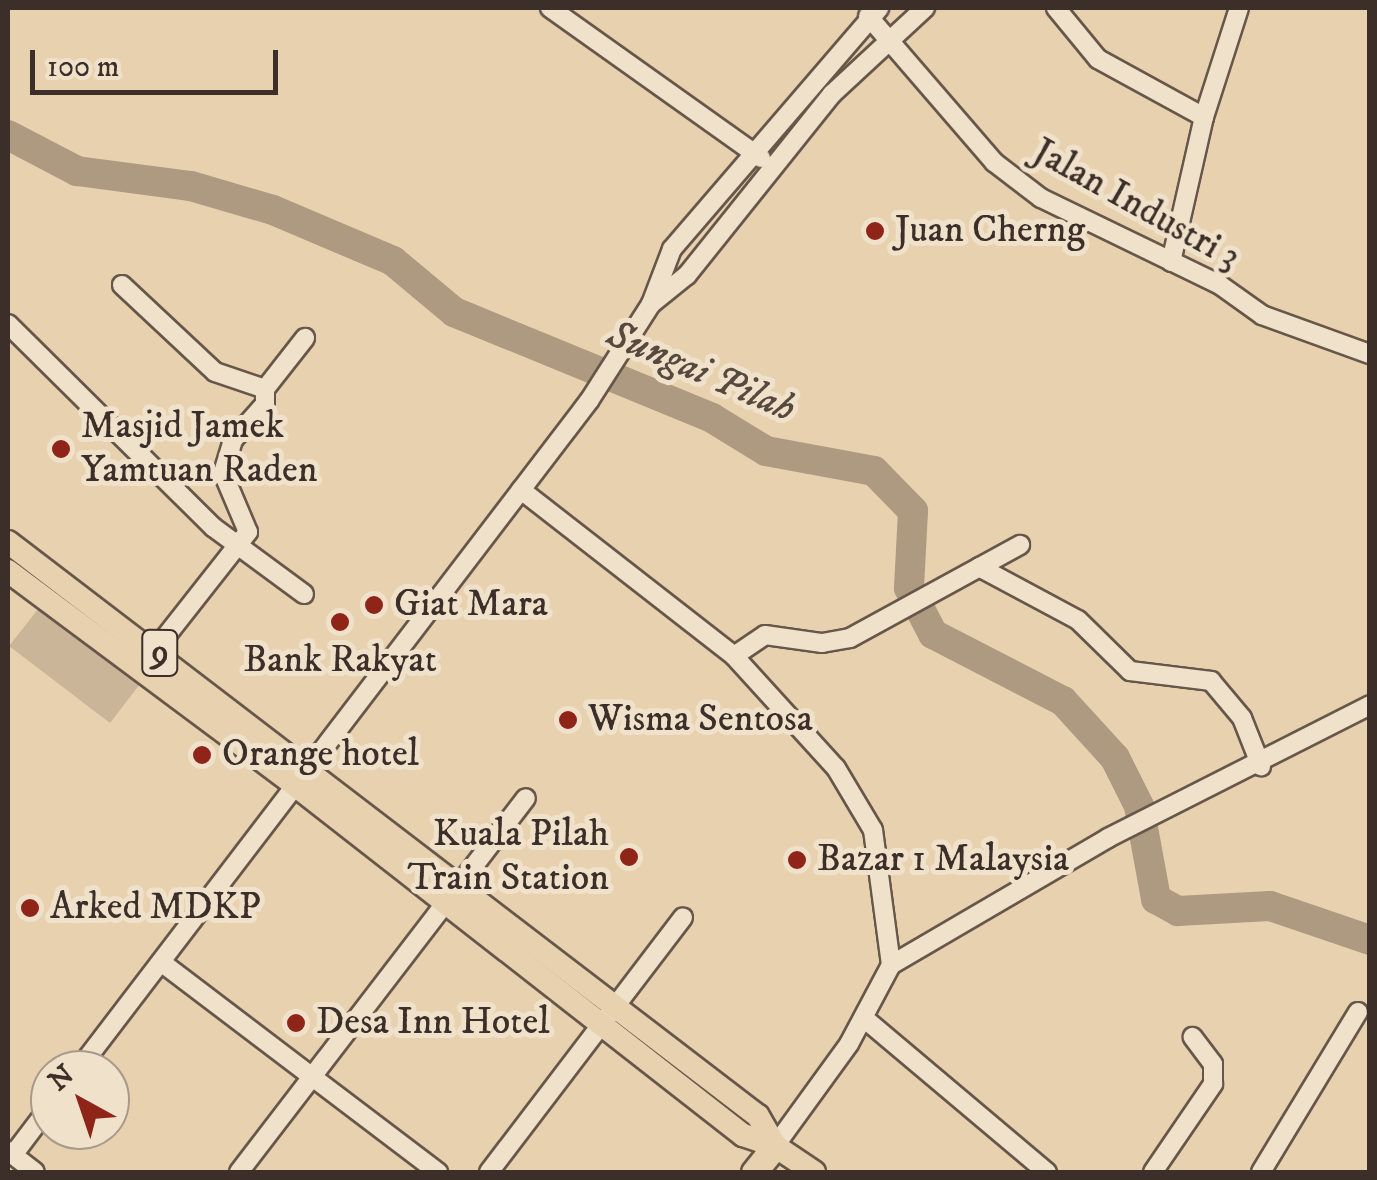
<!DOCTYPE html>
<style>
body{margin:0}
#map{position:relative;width:1377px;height:1180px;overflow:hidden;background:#e8d1af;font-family:"IM FELL DW Pica",serif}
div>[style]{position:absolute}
.green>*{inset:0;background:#cbb598}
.river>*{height:30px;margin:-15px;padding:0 15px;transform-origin:15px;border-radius:15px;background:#ae9a81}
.roads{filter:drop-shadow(2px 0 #67574a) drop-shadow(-2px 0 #67574a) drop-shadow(0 2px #67574a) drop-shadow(0 -2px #67574a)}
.minor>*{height:18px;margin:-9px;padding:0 9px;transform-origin:9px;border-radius:9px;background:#f0e1cb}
.major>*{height:22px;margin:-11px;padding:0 11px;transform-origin:11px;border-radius:11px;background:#e8d1af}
.highway>*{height:25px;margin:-12.5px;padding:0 12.5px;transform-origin:12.5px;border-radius:12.5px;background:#e8d1af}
.dots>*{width:28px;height:28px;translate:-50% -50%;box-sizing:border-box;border:5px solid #f0e1cb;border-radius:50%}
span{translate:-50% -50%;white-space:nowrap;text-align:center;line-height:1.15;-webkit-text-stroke:10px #f0e1cb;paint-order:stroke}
.shield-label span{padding:2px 8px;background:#f0e1cb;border:2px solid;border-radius:8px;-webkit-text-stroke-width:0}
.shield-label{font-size:35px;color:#3c2e28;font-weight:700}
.street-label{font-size:38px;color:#3c2e28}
.poi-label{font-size:38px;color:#3c2e28}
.left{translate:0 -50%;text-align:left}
.right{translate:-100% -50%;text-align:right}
.water-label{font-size:40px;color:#58493e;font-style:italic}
.frame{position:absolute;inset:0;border:10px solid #3c2e28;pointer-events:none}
.north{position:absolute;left:30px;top:1050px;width:100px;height:100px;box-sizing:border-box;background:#f0e1cb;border:2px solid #a8998a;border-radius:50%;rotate:320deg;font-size:28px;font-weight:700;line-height:40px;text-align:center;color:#3c2e28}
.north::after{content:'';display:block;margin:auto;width:35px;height:45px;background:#8f2418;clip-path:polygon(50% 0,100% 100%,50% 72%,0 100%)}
.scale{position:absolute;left:30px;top:50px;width:248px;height:45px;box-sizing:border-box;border:5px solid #3c2e28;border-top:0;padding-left:12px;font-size:30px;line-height:35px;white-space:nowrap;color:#3c2e28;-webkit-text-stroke:8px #f0e1cb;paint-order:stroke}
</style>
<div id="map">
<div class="green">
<i style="clip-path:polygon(39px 608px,140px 684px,110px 723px,9px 646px)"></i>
</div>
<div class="river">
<i style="left:8px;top:135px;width:78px;rotate:27.6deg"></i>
<i style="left:77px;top:171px;width:115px;rotate:7.5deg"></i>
<i style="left:191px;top:186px;width:85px;rotate:16.3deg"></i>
<i style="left:273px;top:210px;width:130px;rotate:23deg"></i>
<i style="left:393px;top:261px;width:80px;rotate:39.9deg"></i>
<i style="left:454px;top:312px;width:279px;rotate:22.3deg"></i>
<i style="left:712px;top:418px;width:63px;rotate:31.4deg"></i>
<i style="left:766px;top:451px;width:110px;rotate:10.5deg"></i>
<i style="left:874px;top:471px;width:56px;rotate:45.7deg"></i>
<i style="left:913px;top:511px;width:77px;rotate:93deg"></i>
<i style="left:909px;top:588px;width:52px;rotate:62.4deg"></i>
<i style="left:933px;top:634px;width:146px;rotate:27.3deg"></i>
<i style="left:1063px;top:701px;width:77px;rotate:47.6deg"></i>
<i style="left:1115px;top:758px;width:54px;rotate:63.4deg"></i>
<i style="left:1139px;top:806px;width:95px;rotate:79.6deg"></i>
<i style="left:1156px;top:899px;width:25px;rotate:29deg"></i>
<i style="left:1178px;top:911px;width:92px;rotate:-3.1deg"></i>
<i style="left:1270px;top:906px;width:106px;rotate:18.8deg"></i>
</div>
<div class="roads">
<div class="minor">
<i style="left:550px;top:8px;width:259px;rotate:35.4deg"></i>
<i style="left:1056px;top:8px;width:66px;rotate:50.5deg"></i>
<i style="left:1098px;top:59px;width:121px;rotate:28.7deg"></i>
<i style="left:868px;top:16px;width:193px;rotate:49.2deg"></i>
<i style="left:994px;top:162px;width:59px;rotate:37.5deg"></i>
<i style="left:1041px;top:198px;width:199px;rotate:25.9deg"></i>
<i style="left:1220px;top:285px;width:52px;rotate:35.5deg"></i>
<i style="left:1262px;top:315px;width:115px;rotate:19.9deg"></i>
<i style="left:1171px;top:262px;width:149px;rotate:-77.2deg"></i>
<i style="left:1204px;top:117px;width:114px;rotate:-72.2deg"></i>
<i style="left:122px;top:285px;width:127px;rotate:43.1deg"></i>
<i style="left:215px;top:372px;width:53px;rotate:18.8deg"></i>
<i style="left:265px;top:389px;width:15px;rotate:90deg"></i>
<i style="left:265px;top:404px;width:48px;rotate:131.6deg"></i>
<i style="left:233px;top:440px;width:34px;rotate:107deg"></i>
<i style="left:223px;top:473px;width:64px;rotate:67deg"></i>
<i style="left:248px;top:532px;width:150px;rotate:128.2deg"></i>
<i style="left:651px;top:304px;width:46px;rotate:-38.9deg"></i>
<i style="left:687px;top:275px;width:232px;rotate:-51.3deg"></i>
<i style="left:832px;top:94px;width:127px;rotate:-42.8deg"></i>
<i style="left:8px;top:324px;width:289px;rotate:44.7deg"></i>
<i style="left:213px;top:527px;width:113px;rotate:36.4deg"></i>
<i style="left:265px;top:389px;width:65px;rotate:-51.9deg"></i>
<i style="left:521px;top:490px;width:270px;rotate:37.9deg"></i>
<i style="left:734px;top:656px;width:151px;rotate:47.7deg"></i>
<i style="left:836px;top:768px;width:72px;rotate:59.2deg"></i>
<i style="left:873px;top:830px;width:136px;rotate:82.4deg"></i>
<i style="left:891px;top:965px;width:89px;rotate:118deg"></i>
<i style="left:849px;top:1044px;width:126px;rotate:126deg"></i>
<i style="left:979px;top:567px;width:112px;rotate:28.2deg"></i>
<i style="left:1078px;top:620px;width:73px;rotate:44.4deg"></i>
<i style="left:1130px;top:671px;width:82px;rotate:7deg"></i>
<i style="left:1211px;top:681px;width:48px;rotate:50deg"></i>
<i style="left:1242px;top:718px;width:52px;rotate:68.4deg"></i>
<i style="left:734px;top:656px;width:37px;rotate:-34deg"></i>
<i style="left:765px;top:635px;width:58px;rotate:8deg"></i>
<i style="left:822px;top:643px;width:28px;rotate:-10deg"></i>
<i style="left:850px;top:638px;width:194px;rotate:-28.7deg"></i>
<i style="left:161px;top:962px;width:348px;rotate:37.2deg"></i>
<i style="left:891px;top:965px;width:251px;rotate:-30.3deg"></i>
<i style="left:1108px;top:838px;width:294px;rotate:-26.9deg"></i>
<i style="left:865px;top:1019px;width:238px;rotate:40.1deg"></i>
<i style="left:78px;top:1070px;width:842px;rotate:-52.63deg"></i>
<i style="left:589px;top:401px;width:115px;rotate:-57.4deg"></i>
<i style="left:651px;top:304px;width:59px;rotate:-69.1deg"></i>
<i style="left:672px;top:249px;width:318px;rotate:-49.3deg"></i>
<i style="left:8px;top:1151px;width:34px;rotate:38deg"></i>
<i style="left:13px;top:1155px;width:61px;rotate:-52.9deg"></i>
<i style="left:239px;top:1172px;width:471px;rotate:-52.5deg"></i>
<i style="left:489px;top:1172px;width:320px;rotate:-52.7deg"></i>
<i style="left:1153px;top:1172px;width:107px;rotate:-55.7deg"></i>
<i style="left:1213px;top:1084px;width:20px;rotate:-90deg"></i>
<i style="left:1213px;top:1064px;width:34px;rotate:-127deg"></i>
<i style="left:1261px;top:1172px;width:187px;rotate:-58.8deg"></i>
</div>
<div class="major">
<i style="left:8px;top:542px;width:944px;rotate:37.43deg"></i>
<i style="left:758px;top:1116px;width:34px;rotate:60deg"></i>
<i style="left:8px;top:571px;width:358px;rotate:36.7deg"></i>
<i style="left:295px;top:785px;width:569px;rotate:38deg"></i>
<i style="left:743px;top:1135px;width:34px;rotate:19deg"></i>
<i style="left:775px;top:1146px;width:47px;rotate:33.7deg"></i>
</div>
<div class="highway">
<i style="left:754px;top:1172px;width:33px;rotate:-51deg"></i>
</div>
</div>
<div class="dots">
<i style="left:875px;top:231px;background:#8f2418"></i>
<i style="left:61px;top:449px;background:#8f2418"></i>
<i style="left:374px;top:605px;background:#8f2418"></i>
<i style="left:340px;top:622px;background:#8f2418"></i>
<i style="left:568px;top:720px;background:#8f2418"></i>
<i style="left:202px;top:755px;background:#8f2418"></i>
<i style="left:629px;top:857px;background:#8f2418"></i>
<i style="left:797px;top:860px;background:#8f2418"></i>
<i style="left:30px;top:908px;background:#8f2418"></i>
<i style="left:296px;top:1023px;background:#8f2418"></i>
</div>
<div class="shield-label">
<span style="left:160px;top:653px">9</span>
</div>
<div class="street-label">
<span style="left:1136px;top:205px;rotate:29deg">Jalan Industri 3</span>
</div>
<div class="poi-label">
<span class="left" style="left:895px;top:231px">Juan Cherng</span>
<span class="left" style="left:81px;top:449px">Masjid Jamek<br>Yamtuan Raden</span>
<span class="left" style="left:394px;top:605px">Giat Mara</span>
<span style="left:340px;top:661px">Bank Rakyat</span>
<span class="left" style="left:588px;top:720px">Wisma Sentosa</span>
<span class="left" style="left:222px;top:755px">Orange hotel</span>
<span class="right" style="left:609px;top:857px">Kuala Pilah<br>Train Station</span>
<span class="left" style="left:817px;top:860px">Bazar 1 Malaysia</span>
<span class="left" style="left:50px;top:908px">Arked MDKP</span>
<span class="left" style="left:316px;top:1023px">Desa Inn Hotel</span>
</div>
<div class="water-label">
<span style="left:701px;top:372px;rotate:23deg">Sungai Pilah</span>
</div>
<div class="frame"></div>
<div class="north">N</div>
<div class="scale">100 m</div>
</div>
